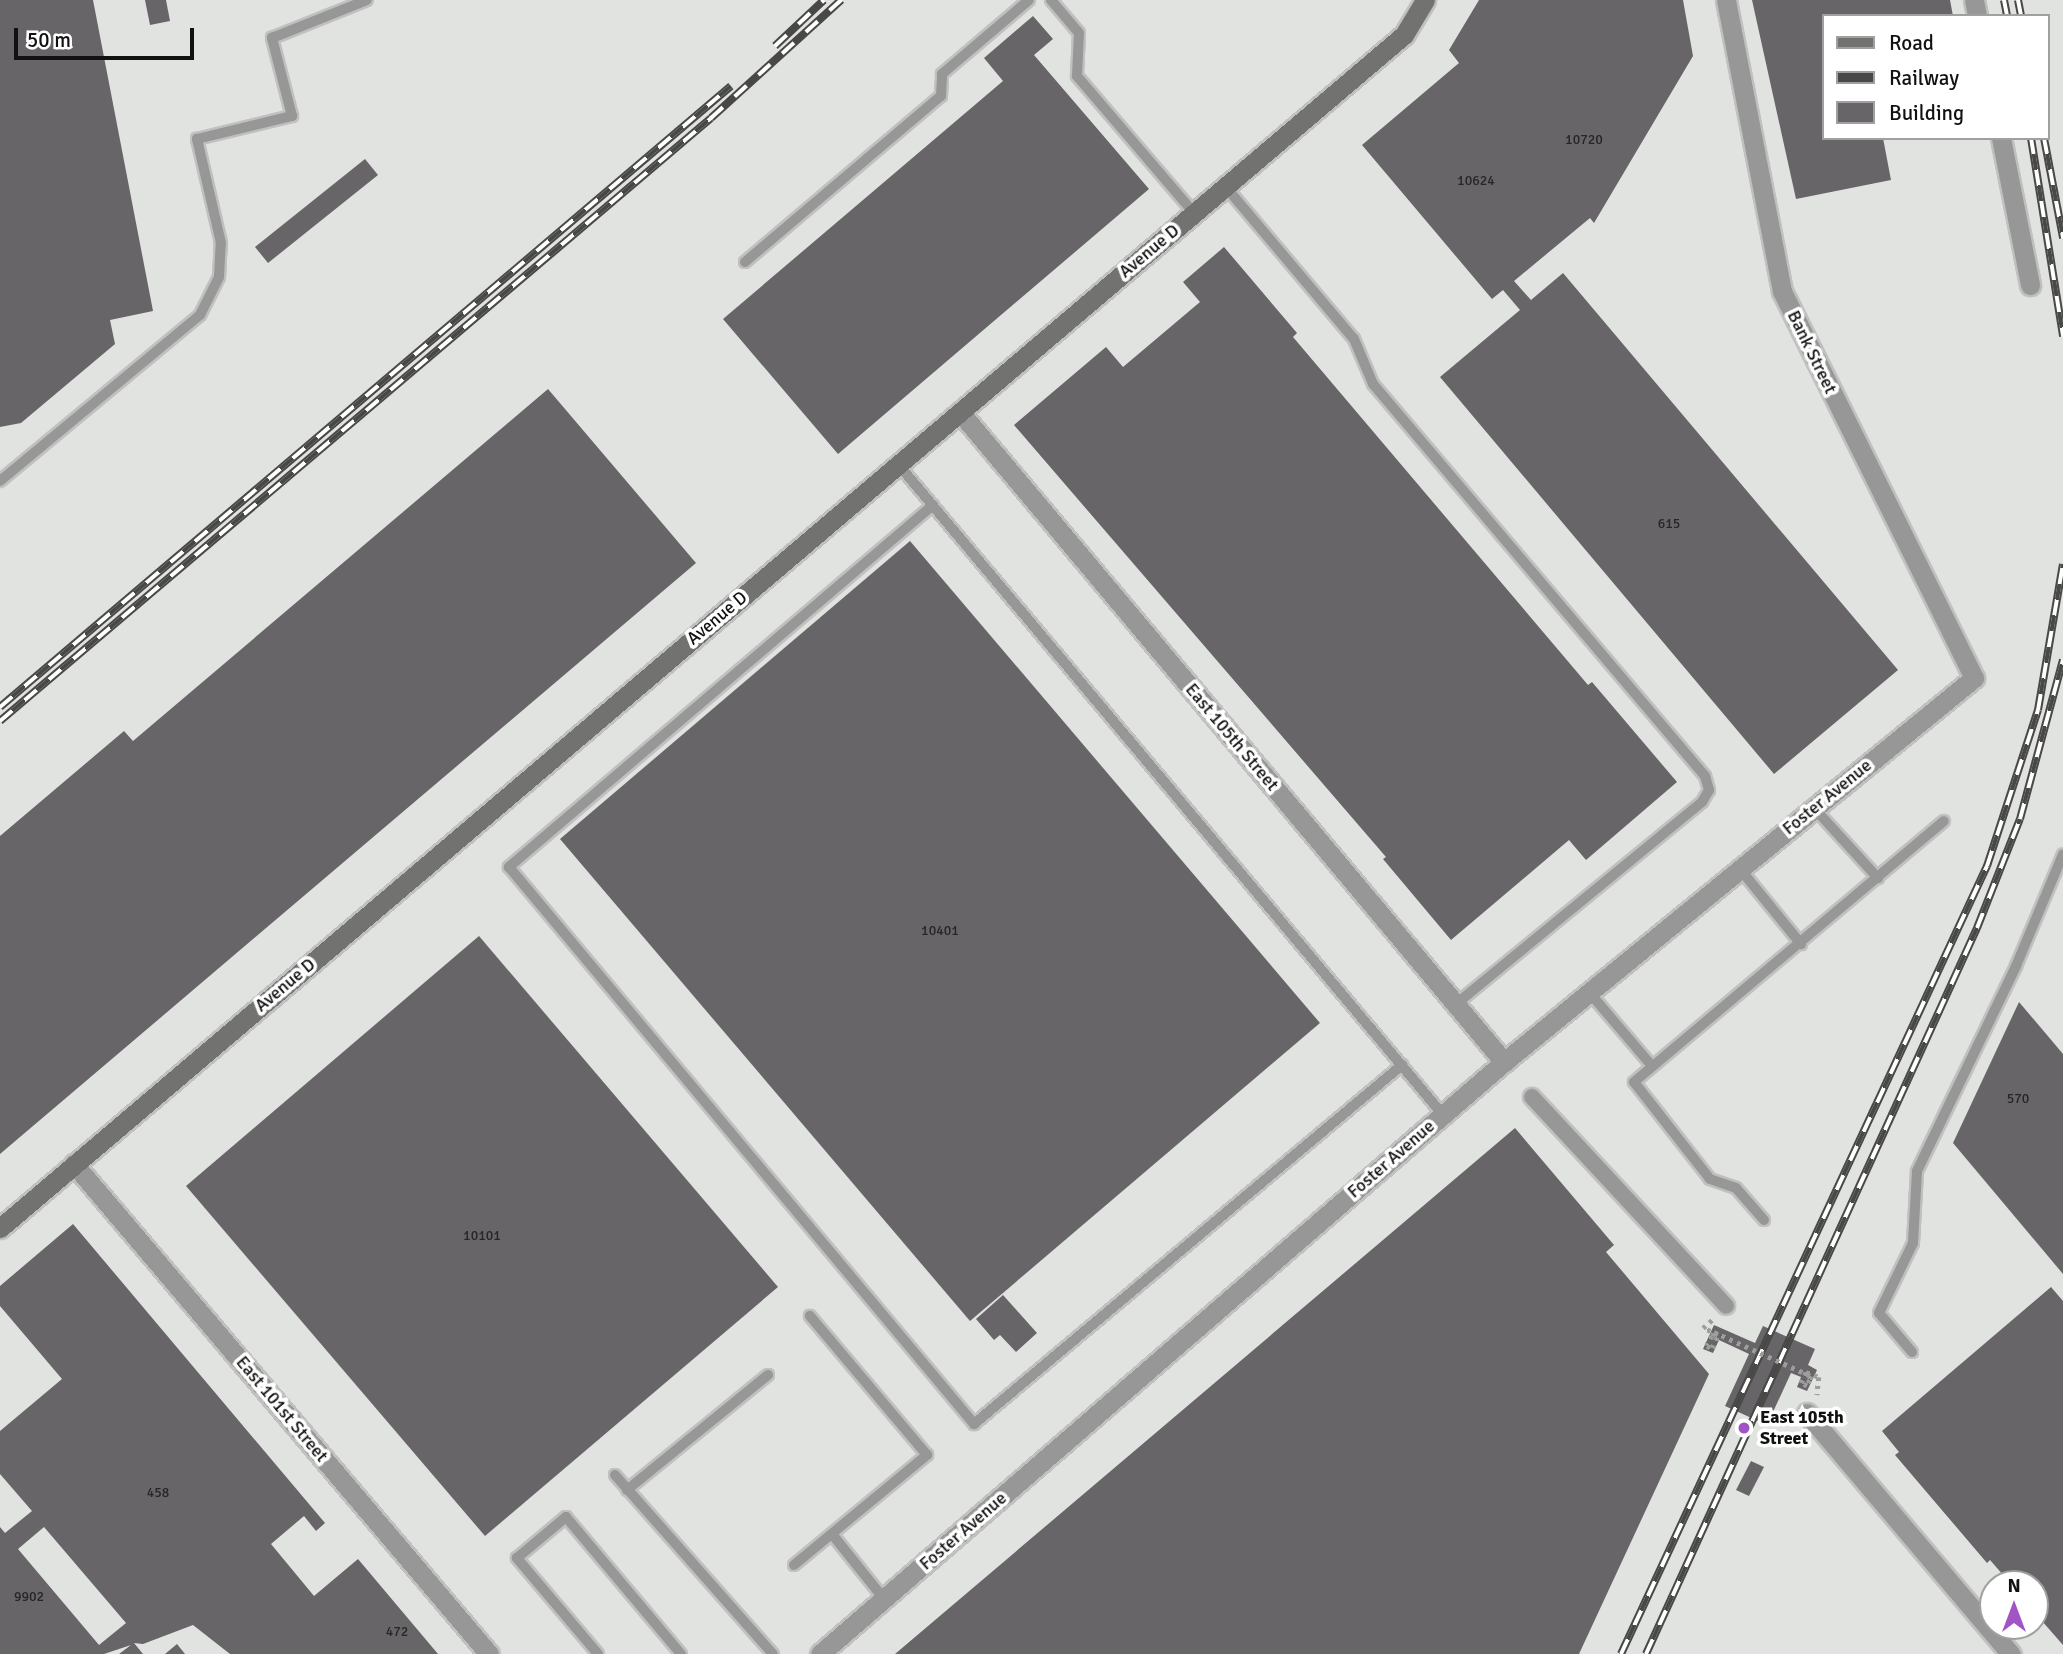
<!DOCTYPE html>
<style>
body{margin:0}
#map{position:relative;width:2063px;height:1654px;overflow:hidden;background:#e1e3e0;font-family:Signika,sans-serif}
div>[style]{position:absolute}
.building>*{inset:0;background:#676568}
.path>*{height:4.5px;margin-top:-2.25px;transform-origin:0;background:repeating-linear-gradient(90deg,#9d9e9c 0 3.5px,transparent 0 8.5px)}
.roads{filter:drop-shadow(2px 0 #c0c1bf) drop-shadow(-2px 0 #c0c1bf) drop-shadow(0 2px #c0c1bf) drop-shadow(0 -2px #c0c1bf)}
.service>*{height:10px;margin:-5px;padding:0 5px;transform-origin:5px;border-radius:5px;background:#969796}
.pedestrian>*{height:16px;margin:-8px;padding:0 8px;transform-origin:8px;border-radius:8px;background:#969796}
.minor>*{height:19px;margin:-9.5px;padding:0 9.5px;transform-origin:9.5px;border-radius:9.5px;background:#969796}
.secondary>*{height:19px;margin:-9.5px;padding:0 9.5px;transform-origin:9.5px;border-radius:9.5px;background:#727371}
.rail>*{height:8px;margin-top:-4px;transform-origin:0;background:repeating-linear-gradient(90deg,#fff 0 16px,#484947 0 32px);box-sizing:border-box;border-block:2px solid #484947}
.path-bridge>*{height:4.5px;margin-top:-2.25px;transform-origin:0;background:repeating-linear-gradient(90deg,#9d9e9c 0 3.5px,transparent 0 8.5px)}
.dots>*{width:19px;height:19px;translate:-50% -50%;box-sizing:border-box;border:4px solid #fff;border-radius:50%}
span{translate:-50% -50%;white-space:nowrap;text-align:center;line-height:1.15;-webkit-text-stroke:7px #fff;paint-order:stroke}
.number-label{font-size:14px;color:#262626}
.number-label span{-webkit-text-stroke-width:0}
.street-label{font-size:18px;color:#101110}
.poi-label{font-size:18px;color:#101110;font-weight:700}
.left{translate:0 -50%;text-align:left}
.legend{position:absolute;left:1822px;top:14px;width:228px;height:126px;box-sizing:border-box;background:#fff;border:2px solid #9fa09f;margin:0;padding:9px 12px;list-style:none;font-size:21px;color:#101110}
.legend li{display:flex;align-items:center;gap:14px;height:35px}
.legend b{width:35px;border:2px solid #9fa09f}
.north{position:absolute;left:1979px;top:1570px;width:70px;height:70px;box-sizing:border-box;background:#fff;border:2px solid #9fa09f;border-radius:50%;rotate:0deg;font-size:19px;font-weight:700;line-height:28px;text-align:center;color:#101110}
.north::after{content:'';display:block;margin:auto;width:24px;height:32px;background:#a054c6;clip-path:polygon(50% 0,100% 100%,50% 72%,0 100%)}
.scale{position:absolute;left:14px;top:28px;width:180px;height:32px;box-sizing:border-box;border:4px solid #101110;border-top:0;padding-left:9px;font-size:21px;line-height:24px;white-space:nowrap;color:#101110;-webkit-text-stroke:5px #fff;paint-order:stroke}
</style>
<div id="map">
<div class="building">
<i style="clip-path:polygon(0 0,93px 0,153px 311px,110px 320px,115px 344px,21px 423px,0 427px)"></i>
<i style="clip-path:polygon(145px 0,166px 0,170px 21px,150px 25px)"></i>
<i style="clip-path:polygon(1479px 0,1683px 0,1693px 56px,1594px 223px,1590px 218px,1514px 281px,1531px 300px,1563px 273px,1898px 670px,1774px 774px,1440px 377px,1520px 310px,1503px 290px,1492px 299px,1362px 145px,1459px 63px,1449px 50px)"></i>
<i style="clip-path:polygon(1752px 0,1950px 0,1953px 16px,1823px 16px,1823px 138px,1883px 138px,1891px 180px,1796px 199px)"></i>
<i style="clip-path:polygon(1033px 16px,1053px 39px,1034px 55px,1149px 189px,838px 454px,723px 319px,1003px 81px,984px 58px)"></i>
<i style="clip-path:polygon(365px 159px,378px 175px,268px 263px,255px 247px)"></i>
<i style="clip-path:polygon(1224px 247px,1297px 333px,1293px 337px,1588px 685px,1592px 682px,1677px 782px,1586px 860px,1569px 840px,1451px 940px,1383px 859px,1386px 857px,1014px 425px,1106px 347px,1123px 367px,1200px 302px,1183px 282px)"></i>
<i style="clip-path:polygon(548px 389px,696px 563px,0 1154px,0 836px,124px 731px,133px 741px)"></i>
<i style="clip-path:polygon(910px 541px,1320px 1023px,970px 1321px,560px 839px)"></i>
<i style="clip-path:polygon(479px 936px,778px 1287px,485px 1536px,186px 1186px)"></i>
<i style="clip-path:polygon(2019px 1002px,2063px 1054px,2063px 1274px,1953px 1143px)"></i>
<i style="clip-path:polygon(1515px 1128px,1614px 1245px,1606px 1252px,1709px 1374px,1579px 1654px,895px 1654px)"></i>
<i style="clip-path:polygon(evenodd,73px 1224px,325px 1523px,316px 1531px,304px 1516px,271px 1544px,314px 1596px,358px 1559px,438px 1654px,230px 1654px,193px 1625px,143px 1644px,134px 1643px,143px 1654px,119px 1654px,131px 1645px,104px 1654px,0 1654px,0 1527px,5px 1533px,32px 1511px,0 1474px,0 1431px,62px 1379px,0 1306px,0 1286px,73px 1224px,44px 1527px,126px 1623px,99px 1645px,18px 1549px,44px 1527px)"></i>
<i style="clip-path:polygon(2051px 1287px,2063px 1301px,2063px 1645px,2035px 1613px,2035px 1584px,2011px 1584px,1990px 1560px,1987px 1563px,1895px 1455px,1899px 1452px,1882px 1431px)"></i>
<i style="clip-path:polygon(1003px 1295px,1037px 1333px,1016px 1352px,1000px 1335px,994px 1340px,976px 1319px)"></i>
<i style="clip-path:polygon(1714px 1325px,1755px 1343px,1763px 1326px,1815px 1349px,1808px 1365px,1817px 1370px,1807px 1391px,1797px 1387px,1801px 1377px,1791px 1373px,1767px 1425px,1725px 1406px,1749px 1354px,1719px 1340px,1713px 1353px,1703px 1349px)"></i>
<i style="clip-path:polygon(1751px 1461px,1764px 1467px,1749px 1496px,1736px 1490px)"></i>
<i style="clip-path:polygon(177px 1644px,185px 1654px,165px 1654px)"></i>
</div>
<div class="path">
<i style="left:1712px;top:1336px;width:11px;rotate:117deg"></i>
<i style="left:1707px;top:1346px;width:5px;rotate:22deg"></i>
<i style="left:1712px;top:1348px;width:14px;rotate:-65deg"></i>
<i style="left:1718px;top:1335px;width:17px;rotate:-155deg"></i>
<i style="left:1703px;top:1328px;width:13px;rotate:-42deg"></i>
<i style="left:1810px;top:1380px;width:7px;rotate:117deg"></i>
<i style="left:1807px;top:1386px;width:7px;rotate:-153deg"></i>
<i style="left:1801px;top:1383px;width:12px;rotate:-66deg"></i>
<i style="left:1806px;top:1372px;width:14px;rotate:21deg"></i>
<i style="left:1819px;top:1377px;width:18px;rotate:96deg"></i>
</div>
<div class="roads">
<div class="service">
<i style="left:1051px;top:0;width:43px;rotate:49.7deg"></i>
<i style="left:1079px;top:33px;width:43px;rotate:92.7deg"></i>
<i style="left:1077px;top:76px;width:180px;rotate:49.5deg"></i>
<i style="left:1225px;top:186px;width:200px;rotate:49.9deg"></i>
<i style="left:1354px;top:339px;width:49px;rotate:67.1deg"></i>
<i style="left:1373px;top:384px;width:514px;rotate:49.74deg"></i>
<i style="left:1705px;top:776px;width:15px;rotate:74deg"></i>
<i style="left:1709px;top:790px;width:14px;rotate:120deg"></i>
<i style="left:1702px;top:802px;width:318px;rotate:140.6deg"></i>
<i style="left:745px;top:262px;width:257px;rotate:-40.3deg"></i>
<i style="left:941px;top:96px;width:22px;rotate:-87deg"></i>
<i style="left:942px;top:74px;width:114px;rotate:-40.4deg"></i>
<i style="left:898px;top:464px;width:849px;rotate:50.06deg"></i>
<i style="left:0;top:481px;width:260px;rotate:-39.7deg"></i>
<i style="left:200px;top:315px;width:42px;rotate:-63.4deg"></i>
<i style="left:219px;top:277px;width:34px;rotate:-87deg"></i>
<i style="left:221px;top:243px;width:107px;rotate:-103deg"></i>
<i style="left:197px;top:139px;width:98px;rotate:-13.6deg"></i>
<i style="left:292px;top:116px;width:81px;rotate:-104.4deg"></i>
<i style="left:272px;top:38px;width:102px;rotate:-21.8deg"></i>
<i style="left:933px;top:505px;width:558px;rotate:139.51deg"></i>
<i style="left:509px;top:867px;width:726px;rotate:50.14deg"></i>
<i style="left:974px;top:1424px;width:559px;rotate:-39.99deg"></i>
<i style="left:1814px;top:808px;width:95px;rotate:47.6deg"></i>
<i style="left:1740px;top:869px;width:97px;rotate:50.9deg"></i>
<i style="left:1589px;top:992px;width:97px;rotate:49.6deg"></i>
<i style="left:1764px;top:1220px;width:43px;rotate:-131.2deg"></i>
<i style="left:1736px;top:1188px;width:28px;rotate:-161deg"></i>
<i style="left:1710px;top:1179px;width:123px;rotate:-128.1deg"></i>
<i style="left:1634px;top:1082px;width:405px;rotate:-40.1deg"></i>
<i style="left:1912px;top:1352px;width:51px;rotate:-130.2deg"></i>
<i style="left:1879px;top:1313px;width:78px;rotate:-64.1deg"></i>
<i style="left:1913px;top:1243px;width:72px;rotate:-86.8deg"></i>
<i style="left:1917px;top:1171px;width:228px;rotate:-64.2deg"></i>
<i style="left:2016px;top:966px;width:121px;rotate:-67.2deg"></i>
<i style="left:615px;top:1475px;width:239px;rotate:48.6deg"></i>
<i style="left:627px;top:1490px;width:182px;rotate:-39.2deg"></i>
<i style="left:832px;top:1534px;width:83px;rotate:51.3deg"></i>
<i style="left:794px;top:1565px;width:173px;rotate:-39.6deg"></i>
<i style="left:927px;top:1455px;width:182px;rotate:-130.1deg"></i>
<i style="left:598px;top:1654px;width:126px;rotate:-130.2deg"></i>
<i style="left:517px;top:1558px;width:64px;rotate:-39.9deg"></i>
<i style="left:566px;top:1517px;width:179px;rotate:50deg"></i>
</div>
<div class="pedestrian">
<i style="left:1532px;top:1097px;width:285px;rotate:47.1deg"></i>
</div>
<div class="minor">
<i style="left:1974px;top:0;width:16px;rotate:79deg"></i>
<i style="left:2001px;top:138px;width:150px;rotate:78.8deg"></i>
<i style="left:960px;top:412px;width:848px;rotate:50.07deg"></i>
<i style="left:74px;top:1164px;width:642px;rotate:49.74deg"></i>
<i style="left:1807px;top:1413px;width:316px;rotate:49.8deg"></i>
<i style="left:820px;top:1654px;width:905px;rotate:-40.88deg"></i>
<i style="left:1504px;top:1062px;width:607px;rotate:-39.25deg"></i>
<i style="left:1974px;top:678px;width:432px;rotate:-116.4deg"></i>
<i style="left:1782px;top:291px;width:296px;rotate:-100.9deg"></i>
</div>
<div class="secondary">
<i style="left:0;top:1228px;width:1842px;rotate:-40.36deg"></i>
<i style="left:1404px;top:35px;width:41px;rotate:-59deg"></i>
</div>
</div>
<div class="rail">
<i style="left:2004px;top:0;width:16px;rotate:79deg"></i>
<i style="left:2018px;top:0;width:16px;rotate:79deg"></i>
<i style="left:775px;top:46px;width:67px;rotate:-43.2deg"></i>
<i style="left:2031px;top:138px;width:201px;rotate:80.8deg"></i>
<i style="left:2044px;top:138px;width:102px;rotate:79.2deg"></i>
<i style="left:0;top:707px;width:959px;rotate:-40.35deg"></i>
<i style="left:0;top:721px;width:932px;rotate:-40.3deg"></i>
<i style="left:711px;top:118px;width:176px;rotate:-42.2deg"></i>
<i style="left:1621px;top:1654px;width:869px;rotate:-65.09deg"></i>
<i style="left:1987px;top:866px;width:164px;rotate:-71.9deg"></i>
<i style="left:2038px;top:710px;width:148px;rotate:-80.3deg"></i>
<i style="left:1646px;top:1654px;width:798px;rotate:-65.49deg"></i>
<i style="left:1977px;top:928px;width:117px;rotate:-68.5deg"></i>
<i style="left:2020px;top:819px;width:165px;rotate:-74.9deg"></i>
</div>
<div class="path-bridge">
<i style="left:1712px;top:1336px;width:4px;rotate:-63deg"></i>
<i style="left:1714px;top:1332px;width:107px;rotate:24.4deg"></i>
<i style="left:1811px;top:1376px;width:4px;rotate:104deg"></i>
</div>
<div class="dots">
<i style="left:1744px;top:1428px;background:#a054c6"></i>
</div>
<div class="number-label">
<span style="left:1584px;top:140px">10720</span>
<span style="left:1476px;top:181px">10624</span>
<span style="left:1669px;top:524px">615</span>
<span style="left:940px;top:931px">10401</span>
<span style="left:2018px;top:1099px">570</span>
<span style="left:482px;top:1236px">10101</span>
<span style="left:158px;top:1493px">458</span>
<span style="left:29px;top:1597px">9902</span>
<span style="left:397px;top:1632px">472</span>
</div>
<div class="street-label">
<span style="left:1149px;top:251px;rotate:-40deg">Avenue D</span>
<span style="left:1812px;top:352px;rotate:64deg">Bank Street</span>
<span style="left:717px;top:618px;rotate:-40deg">Avenue D</span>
<span style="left:1232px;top:737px;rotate:50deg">East 105th Street</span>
<span style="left:1827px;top:797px;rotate:-39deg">Foster Avenue</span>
<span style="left:285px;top:985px;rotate:-40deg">Avenue D</span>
<span style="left:1391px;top:1159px;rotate:-41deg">Foster Avenue</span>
<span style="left:282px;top:1409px;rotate:50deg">East 101st Street</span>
<span style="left:963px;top:1531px;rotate:-41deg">Foster Avenue</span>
</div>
<div class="poi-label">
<span class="left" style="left:1760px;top:1428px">East 105th<br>Street</span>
</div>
<ul class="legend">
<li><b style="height:9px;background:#727371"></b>Road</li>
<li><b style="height:9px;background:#484947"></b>Railway</li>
<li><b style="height:19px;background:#676568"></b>Building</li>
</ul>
<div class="north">N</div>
<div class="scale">50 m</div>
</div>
